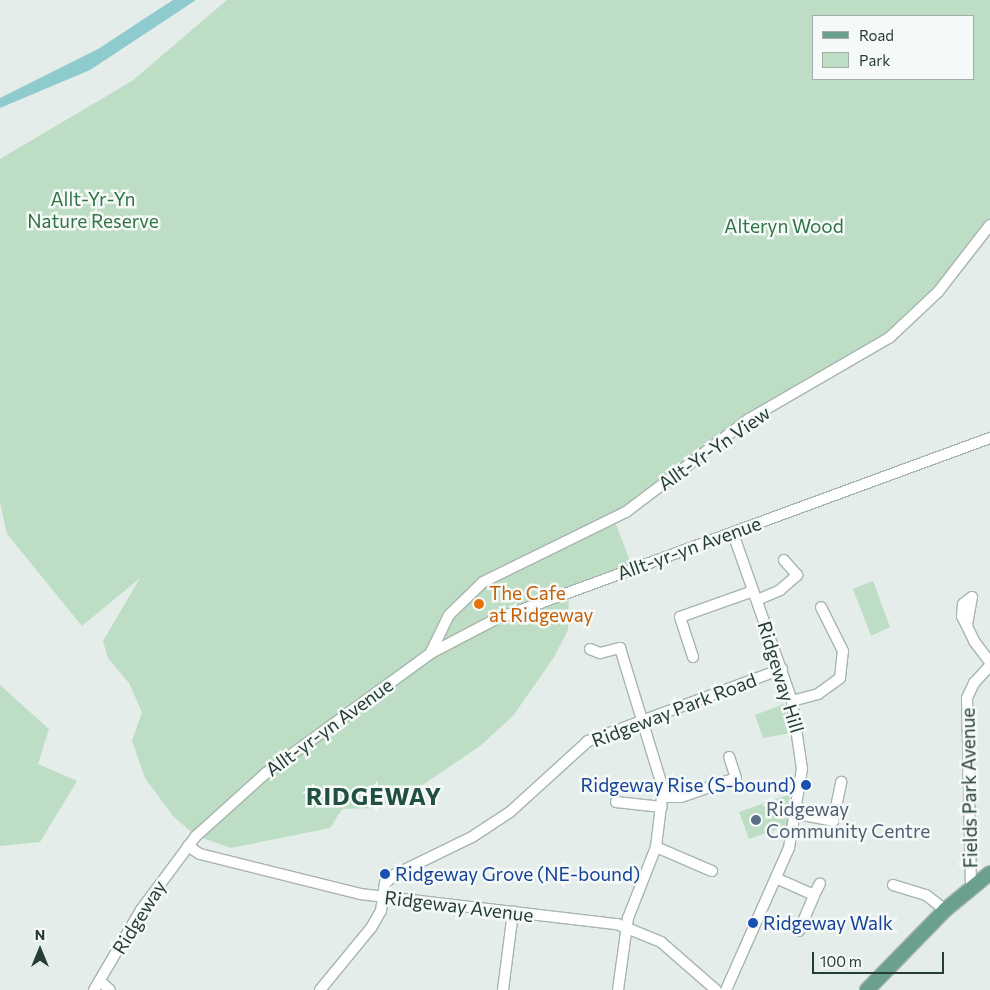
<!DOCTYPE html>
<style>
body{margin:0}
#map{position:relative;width:990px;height:990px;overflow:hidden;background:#e4ede9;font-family:Commissioner,sans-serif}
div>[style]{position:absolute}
.green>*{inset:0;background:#beddc5}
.water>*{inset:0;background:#8fcacf}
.roads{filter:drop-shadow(1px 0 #a7b5af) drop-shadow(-1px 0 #a7b5af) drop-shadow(0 1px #a7b5af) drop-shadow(0 -1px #a7b5af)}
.minor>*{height:10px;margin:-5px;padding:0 5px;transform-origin:5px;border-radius:5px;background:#fff}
.major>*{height:14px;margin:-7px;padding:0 7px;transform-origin:7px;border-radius:7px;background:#6ba08f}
.dots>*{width:14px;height:14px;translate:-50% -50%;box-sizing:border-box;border:2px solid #f5f9f7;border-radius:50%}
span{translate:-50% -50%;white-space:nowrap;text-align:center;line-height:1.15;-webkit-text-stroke:5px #f5f9f7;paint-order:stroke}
.park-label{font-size:19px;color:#307345}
.street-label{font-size:19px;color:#243e35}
.food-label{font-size:19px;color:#c56008}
.left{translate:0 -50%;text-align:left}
.transit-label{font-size:19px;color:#164399}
.right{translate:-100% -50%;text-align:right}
.service-label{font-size:19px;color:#4e5e75}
.district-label{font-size:24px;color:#214f41;font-weight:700;letter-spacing:1px}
.legend{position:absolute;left:812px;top:15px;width:162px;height:65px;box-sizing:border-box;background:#f5f9f7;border:1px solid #a1aea9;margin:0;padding:6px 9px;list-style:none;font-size:15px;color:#243e35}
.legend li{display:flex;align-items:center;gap:10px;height:25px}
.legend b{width:25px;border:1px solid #a1aea9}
.north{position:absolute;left:15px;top:925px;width:50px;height:50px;-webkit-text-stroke:4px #f5f9f7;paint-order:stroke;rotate:0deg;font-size:14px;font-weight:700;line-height:20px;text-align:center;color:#243e35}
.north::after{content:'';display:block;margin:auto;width:18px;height:22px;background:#243e35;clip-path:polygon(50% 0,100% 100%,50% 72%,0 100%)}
.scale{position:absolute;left:812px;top:952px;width:132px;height:22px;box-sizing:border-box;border:2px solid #243e35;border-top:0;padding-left:6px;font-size:15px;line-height:18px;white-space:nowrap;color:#243e35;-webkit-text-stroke:4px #f5f9f7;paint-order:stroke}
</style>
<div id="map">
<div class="green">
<i style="clip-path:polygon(evenodd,227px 0,990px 0,990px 225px,938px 292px,889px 338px,799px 390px,614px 519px,633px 569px,569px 593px,568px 630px,554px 657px,513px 716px,480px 746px,415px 790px,374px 808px,342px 809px,330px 828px,231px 848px,196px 836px,173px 816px,145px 778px,132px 741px,142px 712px,129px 683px,108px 658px,103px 641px,140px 578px,82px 626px,7px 534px,0 502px,0 159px,132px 81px,227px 0,814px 16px,974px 16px,974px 79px,814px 79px,814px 16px)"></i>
<i style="clip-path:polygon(873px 581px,890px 627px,871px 636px,853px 589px)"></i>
<i style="clip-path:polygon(0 685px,49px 729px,38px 764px,77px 781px,40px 842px,0 846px)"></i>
<i style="clip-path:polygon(784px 704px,790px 733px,763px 738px,755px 715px)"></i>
<i style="clip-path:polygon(791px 794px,787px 826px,749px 839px,739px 812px)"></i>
</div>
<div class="water">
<i style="clip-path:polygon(173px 0,196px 0,90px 70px,0 108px,0 98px,98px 49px)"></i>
</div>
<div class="roads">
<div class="minor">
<i style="left:757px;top:600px;width:25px;rotate:-23deg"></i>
<i style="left:780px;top:590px;width:23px;rotate:-41deg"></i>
<i style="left:797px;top:575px;width:20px;rotate:-131deg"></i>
<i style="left:967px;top:625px;width:28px;rotate:-80deg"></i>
<i style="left:972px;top:597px;width:11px;rotate:142deg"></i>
<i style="left:963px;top:604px;width:12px;rotate:95deg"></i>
<i style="left:962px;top:616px;width:28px;rotate:64deg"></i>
<i style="left:974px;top:641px;width:26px;rotate:53deg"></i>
<i style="left:590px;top:649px;width:11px;rotate:22deg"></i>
<i style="left:600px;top:653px;width:21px;rotate:-14deg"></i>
<i style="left:620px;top:648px;width:147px;rotate:73deg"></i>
<i style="left:663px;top:789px;width:58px;rotate:96.9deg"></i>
<i style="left:656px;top:847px;width:76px;rotate:111.5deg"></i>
<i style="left:628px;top:918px;width:73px;rotate:97.9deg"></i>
<i style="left:431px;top:652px;width:41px;rotate:-64.1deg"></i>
<i style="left:449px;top:615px;width:47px;rotate:-44.1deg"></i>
<i style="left:483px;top:582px;width:159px;rotate:-26.1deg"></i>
<i style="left:626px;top:512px;width:154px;rotate:-37.1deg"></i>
<i style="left:749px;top:419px;width:162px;rotate:-30.1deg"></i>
<i style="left:889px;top:338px;width:67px;rotate:-43.2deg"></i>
<i style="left:938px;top:292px;width:85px;rotate:-52.2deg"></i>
<i style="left:693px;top:657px;width:42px;rotate:-108deg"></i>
<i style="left:680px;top:617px;width:77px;rotate:-19.6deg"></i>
<i style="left:792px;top:701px;width:27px;rotate:-15deg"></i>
<i style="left:818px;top:694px;width:27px;rotate:-36deg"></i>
<i style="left:840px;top:678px;width:27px;rotate:-84deg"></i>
<i style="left:843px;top:651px;width:49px;rotate:-116.6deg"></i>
<i style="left:663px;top:797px;width:18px"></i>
<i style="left:681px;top:797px;width:58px;rotate:-19.1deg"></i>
<i style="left:736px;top:778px;width:22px;rotate:-108deg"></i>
<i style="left:616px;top:802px;width:46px;rotate:6.2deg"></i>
<i style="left:798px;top:814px;width:36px;rotate:11deg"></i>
<i style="left:833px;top:821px;width:40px;rotate:-78deg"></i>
<i style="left:188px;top:846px;width:14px;rotate:34deg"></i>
<i style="left:200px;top:854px;width:165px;rotate:14deg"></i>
<i style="left:360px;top:894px;width:259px;rotate:6.7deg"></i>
<i style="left:617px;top:924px;width:48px;rotate:22.2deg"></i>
<i style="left:661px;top:942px;width:73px;rotate:41.1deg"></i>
<i style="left:656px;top:847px;width:61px;rotate:23.2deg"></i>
<i style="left:778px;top:879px;width:39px;rotate:24deg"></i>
<i style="left:814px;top:895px;width:13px;rotate:-63deg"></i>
<i style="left:893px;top:885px;width:34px;rotate:17deg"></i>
<i style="left:926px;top:895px;width:24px;rotate:38deg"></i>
<i style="left:971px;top:887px;width:189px;rotate:-91.2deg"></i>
<i style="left:967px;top:698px;width:17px;rotate:-65deg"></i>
<i style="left:974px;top:683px;width:23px;rotate:-47deg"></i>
<i style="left:799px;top:931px;width:39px;rotate:-67deg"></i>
<i style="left:100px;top:981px;width:13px;rotate:42deg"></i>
<i style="left:94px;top:990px;width:93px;rotate:-59.6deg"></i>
<i style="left:141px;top:910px;width:92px;rotate:-53.4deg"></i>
<i style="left:196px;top:836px;width:94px;rotate:-42deg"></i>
<i style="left:266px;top:773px;width:204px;rotate:-36deg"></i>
<i style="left:431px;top:653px;width:71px;rotate:-27.6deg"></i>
<i style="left:494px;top:620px;width:528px;rotate:-20.15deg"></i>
<i style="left:320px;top:990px;width:80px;rotate:-50.6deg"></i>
<i style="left:371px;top:928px;width:20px;rotate:-60deg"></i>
<i style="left:381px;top:911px;width:28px;rotate:-82deg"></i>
<i style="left:385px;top:883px;width:14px;rotate:-39deg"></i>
<i style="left:396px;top:874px;width:85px;rotate:-26deg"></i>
<i style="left:472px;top:837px;width:45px;rotate:-33.3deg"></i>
<i style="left:510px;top:812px;width:105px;rotate:-42.3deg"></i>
<i style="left:588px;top:741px;width:207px;rotate:-20.4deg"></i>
<i style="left:503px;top:990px;width:79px;rotate:-82.7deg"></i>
<i style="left:726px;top:990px;width:155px;rotate:-66.1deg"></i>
<i style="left:789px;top:848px;width:80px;rotate:-80.7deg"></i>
<i style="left:802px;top:769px;width:69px;rotate:-98.4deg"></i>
<i style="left:792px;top:701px;width:178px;rotate:-109.4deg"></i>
</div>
<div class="major">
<i style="left:867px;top:990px;width:112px;rotate:-45.7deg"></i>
<i style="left:945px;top:910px;width:58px;rotate:-39.4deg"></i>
</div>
</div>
<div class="dots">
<i style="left:479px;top:604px;background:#e8710a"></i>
<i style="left:806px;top:785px;background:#1a4fb4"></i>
<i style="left:756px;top:820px;background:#5c6f8a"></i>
<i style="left:385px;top:874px;background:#1a4fb4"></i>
<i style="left:753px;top:923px;background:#1a4fb4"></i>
</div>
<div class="park-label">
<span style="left:93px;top:210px">Allt-Yr-Yn<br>Nature Reserve</span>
<span style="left:784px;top:226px">Alteryn Wood</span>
</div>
<div class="street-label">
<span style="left:714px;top:448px;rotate:-35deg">Allt-Yr-Yn View</span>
<span style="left:689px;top:548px;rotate:-20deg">Allt-yr-yn Avenue</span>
<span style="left:781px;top:677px;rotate:73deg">Ridgeway Hill</span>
<span style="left:674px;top:710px;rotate:-21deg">Ridgeway Park Road</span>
<span style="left:329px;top:727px;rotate:-36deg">Allt-yr-yn Avenue</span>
<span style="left:969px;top:788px;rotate:-91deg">Fields Park Avenue</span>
<span style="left:459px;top:906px;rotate:7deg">Ridgeway Avenue</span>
<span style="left:139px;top:917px;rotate:-58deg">Ridgeway</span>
</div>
<div class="food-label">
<span class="left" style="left:489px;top:604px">The Cafe<br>at Ridgeway</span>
</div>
<div class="transit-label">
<span class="right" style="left:796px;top:785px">Ridgeway Rise (S-bound)</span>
<span class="left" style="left:395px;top:874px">Ridgeway Grove (NE-bound)</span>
<span class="left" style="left:763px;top:923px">Ridgeway Walk</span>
</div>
<div class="service-label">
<span class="left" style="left:766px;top:820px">Ridgeway<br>Community Centre</span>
</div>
<div class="district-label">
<span style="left:374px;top:796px">RIDGEWAY</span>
</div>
<ul class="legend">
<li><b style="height:6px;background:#6ba08f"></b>Road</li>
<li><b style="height:14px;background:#beddc5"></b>Park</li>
</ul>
<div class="north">N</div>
<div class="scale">100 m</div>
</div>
